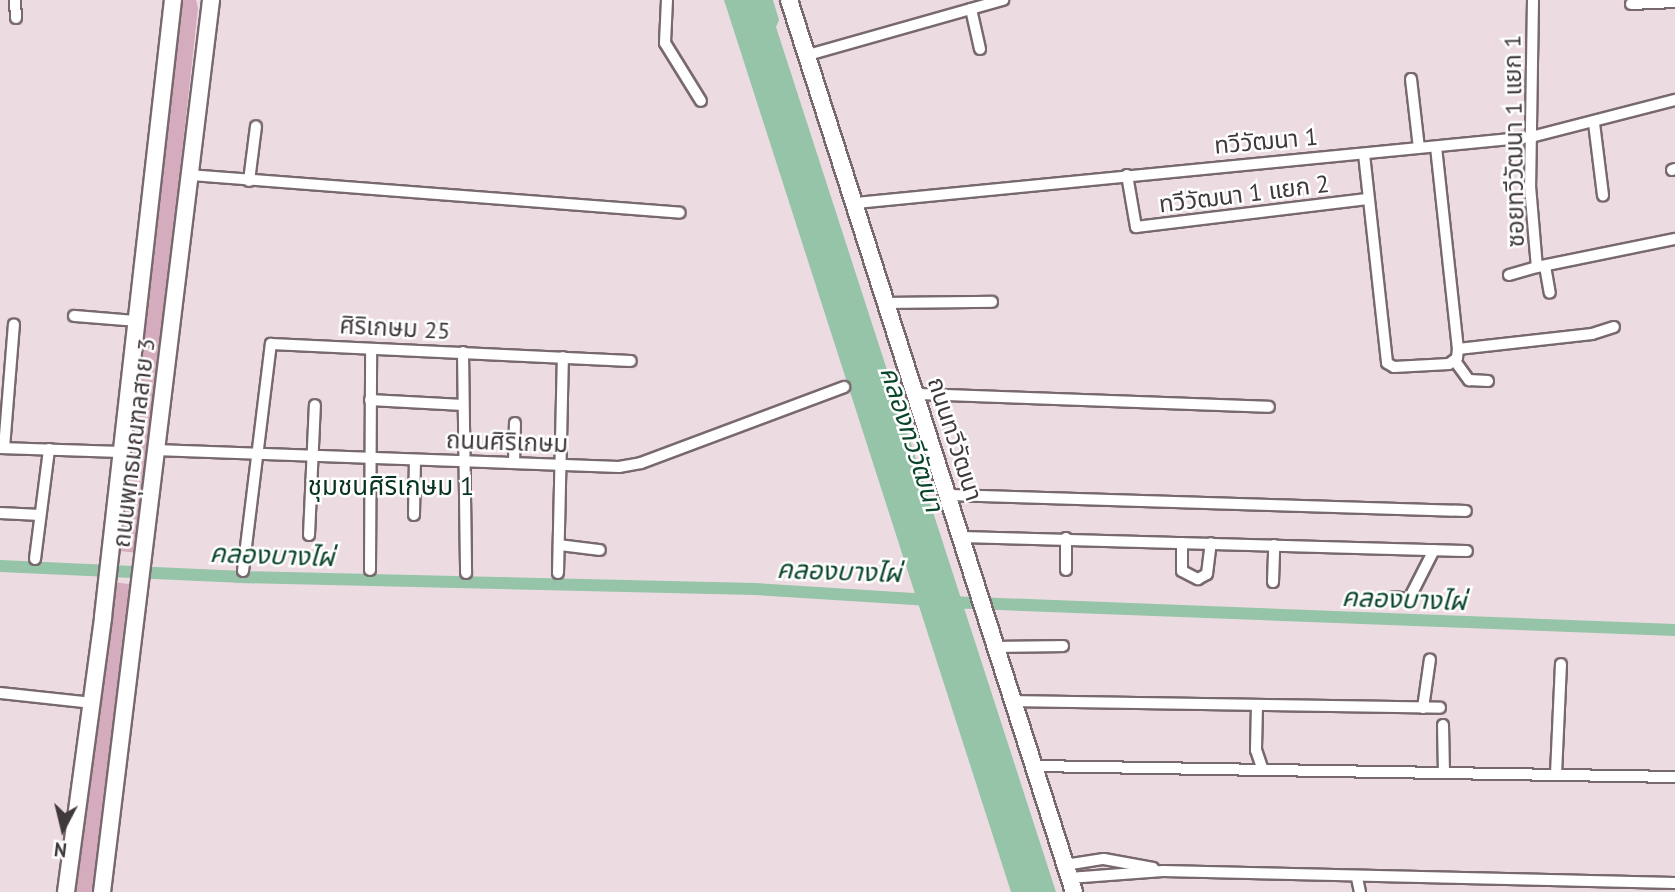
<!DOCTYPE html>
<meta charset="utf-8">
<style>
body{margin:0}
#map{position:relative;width:1675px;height:892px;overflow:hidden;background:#eddbe2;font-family:"PT Sans","Noto Sans Thai",sans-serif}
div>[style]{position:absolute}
.green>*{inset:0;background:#d4acbd}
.water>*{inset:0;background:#95c4a8}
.canal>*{height:12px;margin:-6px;padding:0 6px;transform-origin:6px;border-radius:6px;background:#95c4a8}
.roads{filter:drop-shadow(2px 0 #78696f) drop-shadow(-2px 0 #78696f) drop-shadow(0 2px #78696f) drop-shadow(0 -2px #78696f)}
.minor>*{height:10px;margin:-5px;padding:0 5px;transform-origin:5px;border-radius:5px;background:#fff}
.secondary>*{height:16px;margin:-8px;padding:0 8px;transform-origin:8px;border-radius:8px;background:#fff}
span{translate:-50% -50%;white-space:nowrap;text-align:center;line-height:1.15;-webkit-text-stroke:5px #fff;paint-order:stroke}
.street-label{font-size:24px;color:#40393c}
.water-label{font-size:26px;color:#0a452a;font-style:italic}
.neighbourhood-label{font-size:26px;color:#07331f}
.north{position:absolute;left:28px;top:794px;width:70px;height:70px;-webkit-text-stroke:5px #fff;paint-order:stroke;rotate:187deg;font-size:19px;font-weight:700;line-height:28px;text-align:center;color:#40393c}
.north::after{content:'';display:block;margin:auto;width:24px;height:32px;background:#40393c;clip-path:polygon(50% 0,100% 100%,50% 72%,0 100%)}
</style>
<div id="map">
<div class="green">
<i style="clip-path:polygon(181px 0,196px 0,198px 8px,138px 553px,120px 551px,155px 198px)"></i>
<i style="clip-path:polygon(114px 582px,135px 585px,97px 892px,75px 892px)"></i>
</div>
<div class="water">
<i style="clip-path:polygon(724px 0,773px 0,779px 20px,776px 27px,1056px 892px,1011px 892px)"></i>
</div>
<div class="canal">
<i style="left:0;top:566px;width:238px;rotate:2.6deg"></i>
<i style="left:238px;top:577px;width:517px;rotate:1.33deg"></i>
<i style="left:755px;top:589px;width:175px;rotate:3.6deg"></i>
<i style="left:948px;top:602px;width:728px;rotate:2.21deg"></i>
</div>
<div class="roads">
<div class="minor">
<i style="left:15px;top:0;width:18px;rotate:87deg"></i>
<i style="left:667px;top:0;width:43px;rotate:92.7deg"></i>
<i style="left:665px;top:43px;width:68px;rotate:58.2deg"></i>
<i style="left:1533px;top:0;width:186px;rotate:90.9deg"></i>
<i style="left:1530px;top:186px;width:81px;rotate:85.1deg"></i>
<i style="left:1537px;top:267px;width:141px;rotate:-11.5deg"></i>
<i style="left:1631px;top:4px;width:44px;rotate:-2.6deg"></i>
<i style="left:971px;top:9px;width:41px;rotate:77.3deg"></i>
<i style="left:808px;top:55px;width:203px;rotate:-15.8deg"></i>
<i style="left:1411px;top:79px;width:69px;rotate:83.4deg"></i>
<i style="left:1594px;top:123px;width:73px;rotate:82.9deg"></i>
<i style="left:1436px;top:147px;width:203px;rotate:83.8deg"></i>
<i style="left:1364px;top:154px;width:210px;rotate:83.7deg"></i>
<i style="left:1387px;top:363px;width:8px;rotate:30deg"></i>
<i style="left:1394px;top:367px;width:55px;rotate:-3.1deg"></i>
<i style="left:1449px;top:364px;width:10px;rotate:-37deg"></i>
<i style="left:1457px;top:358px;width:9px;rotate:-84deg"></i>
<i style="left:1458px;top:349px;width:135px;rotate:-6.4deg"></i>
<i style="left:1592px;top:334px;width:23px;rotate:-18deg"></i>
<i style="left:1672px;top:170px;width:3px;rotate:-18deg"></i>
<i style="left:190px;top:175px;width:491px;rotate:4.4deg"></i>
<i style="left:1127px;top:175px;width:53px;rotate:80.2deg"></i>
<i style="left:1136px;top:227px;width:234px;rotate:-6.9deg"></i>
<i style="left:249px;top:181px;width:55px;rotate:-82.7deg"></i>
<i style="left:856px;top:203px;width:678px;rotate:-5.58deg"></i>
<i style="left:1531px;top:137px;width:149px;rotate:-14.4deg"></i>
<i style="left:1545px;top:266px;width:27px;rotate:80deg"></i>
<i style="left:1509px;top:275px;width:29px;rotate:-16deg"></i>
<i style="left:888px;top:303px;width:104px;rotate:-0.6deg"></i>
<i style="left:74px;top:316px;width:62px;rotate:4.6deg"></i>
<i style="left:463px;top:352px;width:221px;rotate:89.2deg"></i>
<i style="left:1455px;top:361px;width:24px;rotate:54deg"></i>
<i style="left:1469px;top:380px;width:19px;rotate:3deg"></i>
<i style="left:917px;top:394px;width:352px;rotate:2.1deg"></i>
<i style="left:370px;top:400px;width:93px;rotate:3.1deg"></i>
<i style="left:0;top:448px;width:121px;rotate:1.9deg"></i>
<i style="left:4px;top:448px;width:124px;rotate:-85.4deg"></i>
<i style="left:155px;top:450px;width:464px;rotate:2.1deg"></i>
<i style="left:619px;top:467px;width:22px;rotate:-10deg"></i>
<i style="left:641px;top:463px;width:217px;rotate:-20.5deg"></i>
<i style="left:514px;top:463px;width:40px;rotate:-88.6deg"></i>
<i style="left:949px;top:495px;width:517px;rotate:1.77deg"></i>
<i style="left:0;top:513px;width:40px;rotate:2.9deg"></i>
<i style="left:414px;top:515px;width:55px;rotate:-89deg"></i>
<i style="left:309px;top:535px;width:130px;rotate:-87.4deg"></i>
<i style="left:962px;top:537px;width:505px;rotate:1.59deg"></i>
<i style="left:1182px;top:543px;width:28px;rotate:90deg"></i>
<i style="left:1182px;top:571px;width:18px;rotate:27deg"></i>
<i style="left:1198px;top:579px;width:10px;rotate:-29deg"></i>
<i style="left:1207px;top:574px;width:31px;rotate:-83deg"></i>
<i style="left:559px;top:545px;width:41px;rotate:7deg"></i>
<i style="left:35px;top:559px;width:111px;rotate:-82.7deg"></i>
<i style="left:370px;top:570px;width:221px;rotate:-89.7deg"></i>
<i style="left:1066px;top:570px;width:32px;rotate:-90deg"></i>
<i style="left:243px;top:571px;width:229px;rotate:-83deg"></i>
<i style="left:271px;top:344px;width:360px;rotate:2.7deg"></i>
<i style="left:558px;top:573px;width:216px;rotate:-88.7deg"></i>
<i style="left:1273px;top:582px;width:37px;rotate:-88deg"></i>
<i style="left:1394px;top:597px;width:15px;rotate:8deg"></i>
<i style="left:1409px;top:599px;width:55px;rotate:-63deg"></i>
<i style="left:997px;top:647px;width:66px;rotate:-0.9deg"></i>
<i style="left:0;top:693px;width:93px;rotate:6.2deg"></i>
<i style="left:1013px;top:701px;width:427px;rotate:0.9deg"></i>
<i style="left:1257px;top:705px;width:45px;rotate:91.3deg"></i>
<i style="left:1256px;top:750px;width:18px;rotate:71deg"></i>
<i style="left:1423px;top:708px;width:49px;rotate:-81.9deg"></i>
<i style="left:1443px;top:725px;width:48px;rotate:88.8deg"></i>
<i style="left:1034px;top:766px;width:641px;rotate:0.98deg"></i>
<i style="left:1556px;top:774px;width:110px;rotate:-87.4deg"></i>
<i style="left:1065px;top:865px;width:39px;rotate:-9deg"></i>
<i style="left:1104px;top:859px;width:50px;rotate:10.4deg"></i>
<i style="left:1069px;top:878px;width:94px;rotate:-4.3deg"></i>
<i style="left:1163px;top:871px;width:512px;rotate:1.34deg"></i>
<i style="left:1357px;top:878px;width:14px;rotate:78deg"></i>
</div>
<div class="secondary">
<i style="left:789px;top:0;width:936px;rotate:72.28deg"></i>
<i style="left:66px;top:892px;width:277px;rotate:-82.3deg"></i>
<i style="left:103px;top:617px;width:621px;rotate:-83.53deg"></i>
<i style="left:102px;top:892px;width:899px;rotate:-83.03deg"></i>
</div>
</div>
<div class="street-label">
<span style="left:1266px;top:141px;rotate:-5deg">ทวีวัฒนา 1</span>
<span style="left:1514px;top:141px;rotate:-91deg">ซอยทวีวัฒนา 1 แยก 1</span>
<span style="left:1244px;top:194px;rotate:-7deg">ทวีวัฒนา 1 แยก 2</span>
<span style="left:395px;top:328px;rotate:3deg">ศิริเกษม 25</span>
<span style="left:955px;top:439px;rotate:72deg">ถนนทวีวัฒนา</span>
<span style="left:507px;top:442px;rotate:2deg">ถนนศิริเกษม</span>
<span style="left:134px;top:443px;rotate:-83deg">ถนนพุทธมณฑลสาย 3</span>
</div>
<div class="water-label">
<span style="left:912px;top:439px;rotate:72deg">คลองทวีวัฒนา</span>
<span style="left:272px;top:555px;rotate:2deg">คลองบางไผ่</span>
<span style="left:839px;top:571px;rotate:2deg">คลองบางไผ่</span>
<span style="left:1404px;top:599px;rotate:2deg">คลองบางไผ่</span>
</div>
<div class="neighbourhood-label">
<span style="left:391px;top:486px">ชุมชนศิริเกษม 1</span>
</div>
<div class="north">N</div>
</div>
